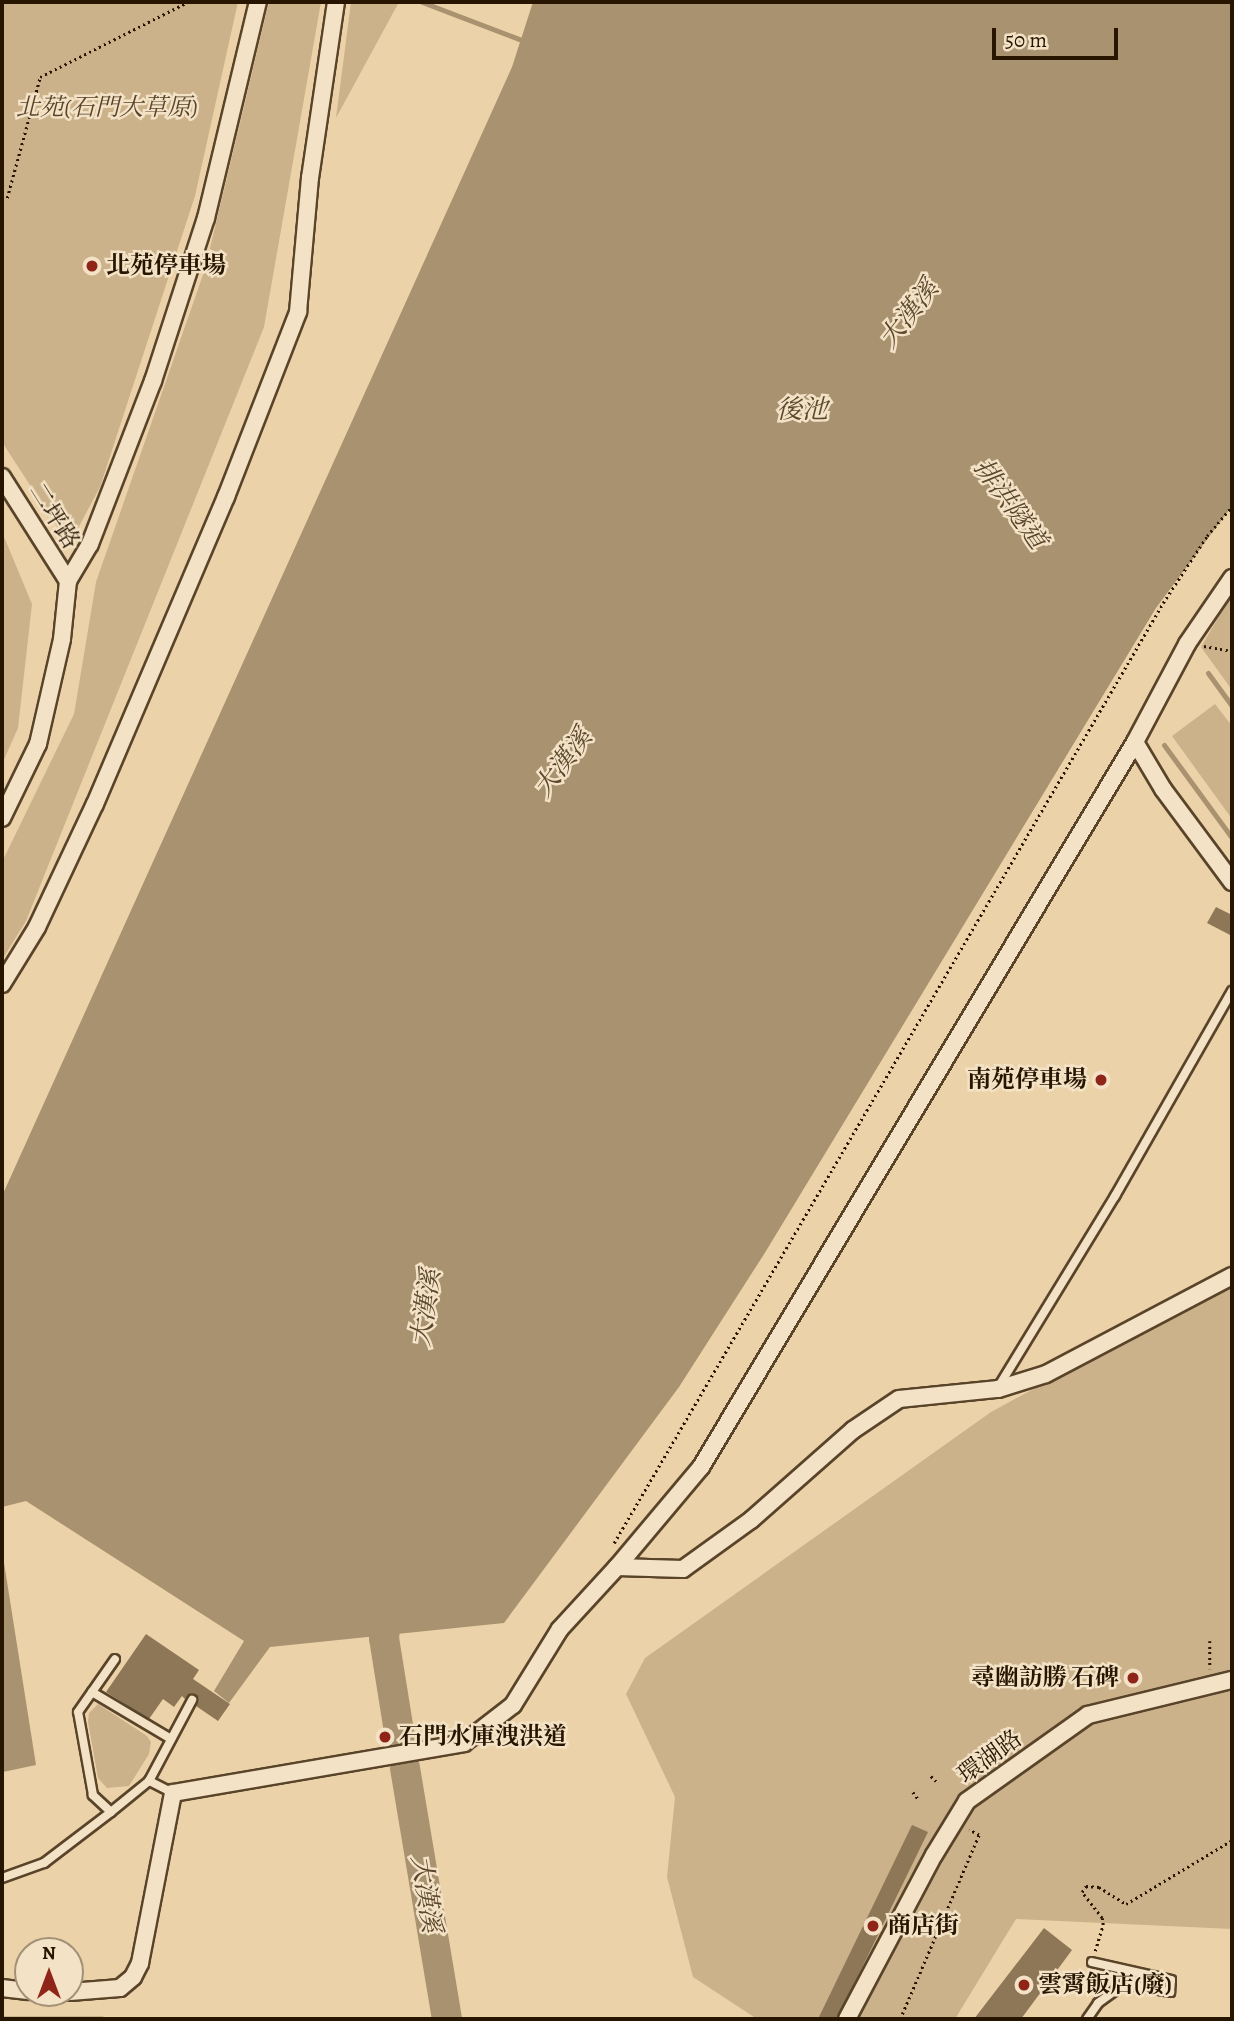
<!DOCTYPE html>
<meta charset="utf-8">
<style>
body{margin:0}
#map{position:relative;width:1234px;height:2021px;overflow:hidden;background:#ecd2a8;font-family:Alegreya,"Noto Serif TC",serif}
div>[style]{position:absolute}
.green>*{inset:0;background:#cbb28b}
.water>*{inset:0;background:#a9926f}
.stream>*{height:5px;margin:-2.5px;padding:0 2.5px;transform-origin:2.5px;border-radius:2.5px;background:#a9926f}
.river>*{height:30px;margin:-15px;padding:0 15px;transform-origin:15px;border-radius:15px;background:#a9926f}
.building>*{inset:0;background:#8e7757}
.path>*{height:2.5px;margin-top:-1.25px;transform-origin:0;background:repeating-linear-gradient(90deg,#281500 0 2px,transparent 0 5.5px)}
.roads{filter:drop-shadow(2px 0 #59442a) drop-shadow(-2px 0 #59442a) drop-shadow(0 2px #59442a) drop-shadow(0 -2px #59442a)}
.service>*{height:8px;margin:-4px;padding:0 4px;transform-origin:4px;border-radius:4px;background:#f3e2c6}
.minor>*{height:16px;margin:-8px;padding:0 8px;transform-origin:8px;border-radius:8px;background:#f3e2c6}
.dots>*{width:19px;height:19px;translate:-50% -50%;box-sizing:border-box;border:4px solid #f3e2c6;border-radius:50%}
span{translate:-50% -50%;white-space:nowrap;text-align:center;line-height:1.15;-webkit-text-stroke:5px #f3e2c6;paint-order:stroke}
.park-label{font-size:24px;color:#59442a;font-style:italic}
.poi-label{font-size:24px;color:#281500;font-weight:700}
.left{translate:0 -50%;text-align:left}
.right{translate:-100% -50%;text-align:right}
.street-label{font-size:24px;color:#281500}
.water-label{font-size:26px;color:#5c472c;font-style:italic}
.frame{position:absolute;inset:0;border:4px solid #281500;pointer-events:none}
.north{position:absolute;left:14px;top:1937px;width:70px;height:70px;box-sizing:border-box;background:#f3e2c6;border:2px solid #a29077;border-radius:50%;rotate:0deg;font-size:19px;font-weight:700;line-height:28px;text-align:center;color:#281500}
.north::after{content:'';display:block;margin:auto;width:24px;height:32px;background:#8f2418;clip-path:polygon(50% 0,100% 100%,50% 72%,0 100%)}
.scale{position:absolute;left:992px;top:28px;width:126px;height:32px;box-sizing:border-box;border:4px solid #281500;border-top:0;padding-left:9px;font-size:21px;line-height:24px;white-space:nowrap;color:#281500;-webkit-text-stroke:5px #f3e2c6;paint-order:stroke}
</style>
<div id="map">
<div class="green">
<i style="clip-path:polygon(2px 2px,238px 2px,195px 196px,100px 487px,69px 545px,2px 442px)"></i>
<i style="clip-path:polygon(269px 2px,321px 2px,264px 327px,26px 921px,2px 960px,2px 862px,74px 714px,96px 582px,205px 269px)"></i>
<i style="clip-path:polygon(351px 2px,399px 2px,336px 118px)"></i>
<i style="clip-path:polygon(2px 532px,32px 604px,18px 728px,2px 764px)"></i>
<i style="clip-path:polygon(1232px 594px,1232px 690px,1201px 647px)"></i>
<i style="clip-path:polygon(1215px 704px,1232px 726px,1232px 819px,1172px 736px)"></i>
<i style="clip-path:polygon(1232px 1281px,1232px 1929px,1016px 1919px,955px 2019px,757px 2019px,693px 1977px,667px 1877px,675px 1797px,626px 1694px,645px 1658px,991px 1412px)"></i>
<i style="clip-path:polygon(98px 1704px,147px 1736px,151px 1742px,149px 1754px,129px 1786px,107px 1788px,98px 1778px,88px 1722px,89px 1713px)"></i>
<i style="clip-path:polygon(2px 2016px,103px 2016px,105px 2019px,2px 2019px)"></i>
</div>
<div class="water">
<i style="clip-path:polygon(533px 2px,1232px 2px,1232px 506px,1156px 608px,766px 1251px,679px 1387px,504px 1623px,270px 1647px,229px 1703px,214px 1691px,244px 1641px,26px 1501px,2px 1507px,2px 1196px,512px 67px)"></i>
<i style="clip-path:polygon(2px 1550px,36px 1765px,3px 1772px,2px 1767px)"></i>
</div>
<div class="stream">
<i style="left:422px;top:2px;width:109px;rotate:20.9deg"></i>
<i style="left:1208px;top:673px;width:41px;rotate:54deg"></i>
<i style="left:1164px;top:745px;width:115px;rotate:53.8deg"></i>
</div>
<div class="river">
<i style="left:389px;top:1597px;width:41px;rotate:97deg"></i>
<i style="left:384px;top:1638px;width:101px;rotate:80.9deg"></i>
<i style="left:405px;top:1768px;width:254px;rotate:80.5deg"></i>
</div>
<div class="building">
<i style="clip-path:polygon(1216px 907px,1232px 915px,1232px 936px,1207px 923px)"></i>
<i style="clip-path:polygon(146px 1634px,199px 1670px,193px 1679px,230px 1704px,218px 1721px,196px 1706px,198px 1699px,194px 1694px,185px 1699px,182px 1696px,174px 1707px,163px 1699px,149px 1719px,106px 1692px)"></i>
<i style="clip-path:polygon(912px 1825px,928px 1832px,837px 2019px,818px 2019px)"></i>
<i style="clip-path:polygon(1044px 1928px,1072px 1950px,1021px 2019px,974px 2019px)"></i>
</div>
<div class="path">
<i style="left:7px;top:198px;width:125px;rotate:-74.7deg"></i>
<i style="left:40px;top:77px;width:166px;rotate:-26.9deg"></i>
<i style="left:1204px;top:646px;width:28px;rotate:10deg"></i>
<i style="left:614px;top:1543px;width:1089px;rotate:-59.71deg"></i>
<i style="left:1163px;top:603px;width:80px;rotate:-56.7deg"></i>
<i style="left:1207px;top:536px;width:39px;rotate:-50deg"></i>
<i style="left:1210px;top:1641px;width:28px;rotate:90deg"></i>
<i style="left:931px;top:1776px;width:10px;rotate:45deg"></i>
<i style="left:913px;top:1792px;width:9px;rotate:54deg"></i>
<i style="left:1095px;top:1951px;width:27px;rotate:-73deg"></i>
<i style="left:1103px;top:1925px;width:7px;rotate:-98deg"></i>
<i style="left:1102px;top:1918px;width:33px;rotate:-128deg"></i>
<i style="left:1082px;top:1892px;width:7px;rotate:-56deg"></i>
<i style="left:1086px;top:1886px;width:13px;rotate:4deg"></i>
<i style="left:1099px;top:1887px;width:32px;rotate:32deg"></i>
<i style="left:1126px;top:1904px;width:124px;rotate:-31.1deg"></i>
<i style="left:900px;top:2019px;width:200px;rotate:-66.8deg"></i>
<i style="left:979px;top:1835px;width:11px;rotate:-153deg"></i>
</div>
<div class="roads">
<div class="service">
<i style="left:999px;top:1386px;width:223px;rotate:-58.6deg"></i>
<i style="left:1115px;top:1196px;width:236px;rotate:-60.3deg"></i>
<i style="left:92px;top:1692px;width:40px;rotate:-55.1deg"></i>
<i style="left:149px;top:1781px;width:49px;rotate:140.8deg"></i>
<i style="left:111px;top:1812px;width:25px;rotate:-137deg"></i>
<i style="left:93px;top:1795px;width:84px;rotate:-100.2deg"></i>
<i style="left:78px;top:1712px;width:24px;rotate:-55deg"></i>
<i style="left:92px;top:1692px;width:92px;rotate:30.7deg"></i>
<i style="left:173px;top:1793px;width:27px;rotate:-153deg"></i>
<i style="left:149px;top:1781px;width:92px;rotate:-62deg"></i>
<i style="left:2px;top:1878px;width:45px;rotate:-19.7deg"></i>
<i style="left:44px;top:1863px;width:84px;rotate:-37.3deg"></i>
<i style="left:1087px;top:2019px;width:19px;rotate:-55deg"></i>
<i style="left:1098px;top:2003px;width:32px;rotate:-36deg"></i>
<i style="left:1124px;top:1984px;width:47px;rotate:9.9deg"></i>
<i style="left:1170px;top:1992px;width:12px;rotate:-85deg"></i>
<i style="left:1171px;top:1980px;width:81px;rotate:-167.2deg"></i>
</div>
<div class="minor">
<i style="left:2px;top:477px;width:123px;rotate:57.6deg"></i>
<i style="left:1135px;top:742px;width:55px;rotate:59.2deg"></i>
<i style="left:1163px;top:789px;width:116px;rotate:53.4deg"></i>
<i style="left:2px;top:818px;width:82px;rotate:-64.1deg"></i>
<i style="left:38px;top:744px;width:108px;rotate:-77.1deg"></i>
<i style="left:62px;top:639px;width:58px;rotate:-84.1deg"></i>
<i style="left:68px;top:581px;width:43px;rotate:-59.3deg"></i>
<i style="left:90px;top:544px;width:175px;rotate:-68.9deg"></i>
<i style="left:153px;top:381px;width:171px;rotate:-72deg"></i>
<i style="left:206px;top:218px;width:222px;rotate:-76.5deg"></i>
<i style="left:2px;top:984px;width:67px;rotate:-58.4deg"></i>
<i style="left:37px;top:927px;width:136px;rotate:-64.8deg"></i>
<i style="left:95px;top:804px;width:334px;rotate:-66.9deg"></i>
<i style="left:226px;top:497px;width:199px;rotate:-68.7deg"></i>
<i style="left:298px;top:312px;width:135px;rotate:-84.9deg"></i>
<i style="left:310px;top:178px;width:178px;rotate:-81.6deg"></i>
<i style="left:617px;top:1567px;width:66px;rotate:1.7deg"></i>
<i style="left:683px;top:1569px;width:84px;rotate:-35.8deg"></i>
<i style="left:751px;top:1520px;width:136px;rotate:-41.4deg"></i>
<i style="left:853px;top:1430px;width:55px;rotate:-34deg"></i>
<i style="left:899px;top:1399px;width:100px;rotate:-5.8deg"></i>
<i style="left:998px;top:1389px;width:50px;rotate:-17.4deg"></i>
<i style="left:1046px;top:1374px;width:210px;rotate:-27.8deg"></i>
<i style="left:2px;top:1988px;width:26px;rotate:7deg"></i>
<i style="left:70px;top:1992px;width:50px;rotate:-4.6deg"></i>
<i style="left:120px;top:1988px;width:17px;rotate:-40deg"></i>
<i style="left:133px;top:1977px;width:16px;rotate:-63deg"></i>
<i style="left:140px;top:1963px;width:173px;rotate:-79deg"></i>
<i style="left:173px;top:1793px;width:295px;rotate:-9.7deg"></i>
<i style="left:464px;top:1743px;width:62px;rotate:-37.8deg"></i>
<i style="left:513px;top:1705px;width:89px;rotate:-58.3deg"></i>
<i style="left:560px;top:1629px;width:84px;rotate:-47.4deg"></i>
<i style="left:617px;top:1567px;width:131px;rotate:-50deg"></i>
<i style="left:701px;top:1467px;width:845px;rotate:-59.09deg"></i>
<i style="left:1135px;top:742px;width:111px;rotate:-62deg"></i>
<i style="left:1187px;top:644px;width:80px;rotate:-55.7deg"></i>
<i style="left:847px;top:2019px;width:186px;rotate:-62.1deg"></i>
<i style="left:934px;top:1855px;width:63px;rotate:-58.6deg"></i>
<i style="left:967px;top:1801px;width:148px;rotate:-35.4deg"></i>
<i style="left:1088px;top:1715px;width:148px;rotate:-13.7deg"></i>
</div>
</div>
<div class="dots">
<i style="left:92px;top:266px;background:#8f2418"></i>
<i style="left:1101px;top:1080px;background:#8f2418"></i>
<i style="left:1133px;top:1678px;background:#8f2418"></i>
<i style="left:385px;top:1737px;background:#8f2418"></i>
<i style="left:873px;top:1926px;background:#8f2418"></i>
<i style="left:1024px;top:1985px;background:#8f2418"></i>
</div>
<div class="park-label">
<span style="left:107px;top:108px">北苑(石門大草原)</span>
</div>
<div class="poi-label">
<span class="left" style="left:106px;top:266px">北苑停車場</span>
<span class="right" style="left:1087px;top:1080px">南苑停車場</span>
<span class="right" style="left:1119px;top:1678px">尋幽訪勝 石碑</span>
<span class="left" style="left:399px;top:1737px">石門水庫洩洪道</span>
<span class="left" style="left:887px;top:1926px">商店街</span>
<span class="left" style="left:1038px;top:1985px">雲霄飯店(廢)</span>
</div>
<div class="street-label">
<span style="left:54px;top:516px;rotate:58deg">二坪路</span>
<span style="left:990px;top:1757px;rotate:-36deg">環湖路</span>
</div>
<div class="water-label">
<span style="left:909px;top:314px;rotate:-52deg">大漢溪</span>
<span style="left:802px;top:410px">後池</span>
<span style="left:1010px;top:504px;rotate:54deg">排洪隧道</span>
<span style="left:563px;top:763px;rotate:-53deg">大漢溪</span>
<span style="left:426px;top:1308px;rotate:-82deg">大漢溪</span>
<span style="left:426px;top:1894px;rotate:81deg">大漢溪</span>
</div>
<div class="frame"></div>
<div class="north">N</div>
<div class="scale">50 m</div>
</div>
